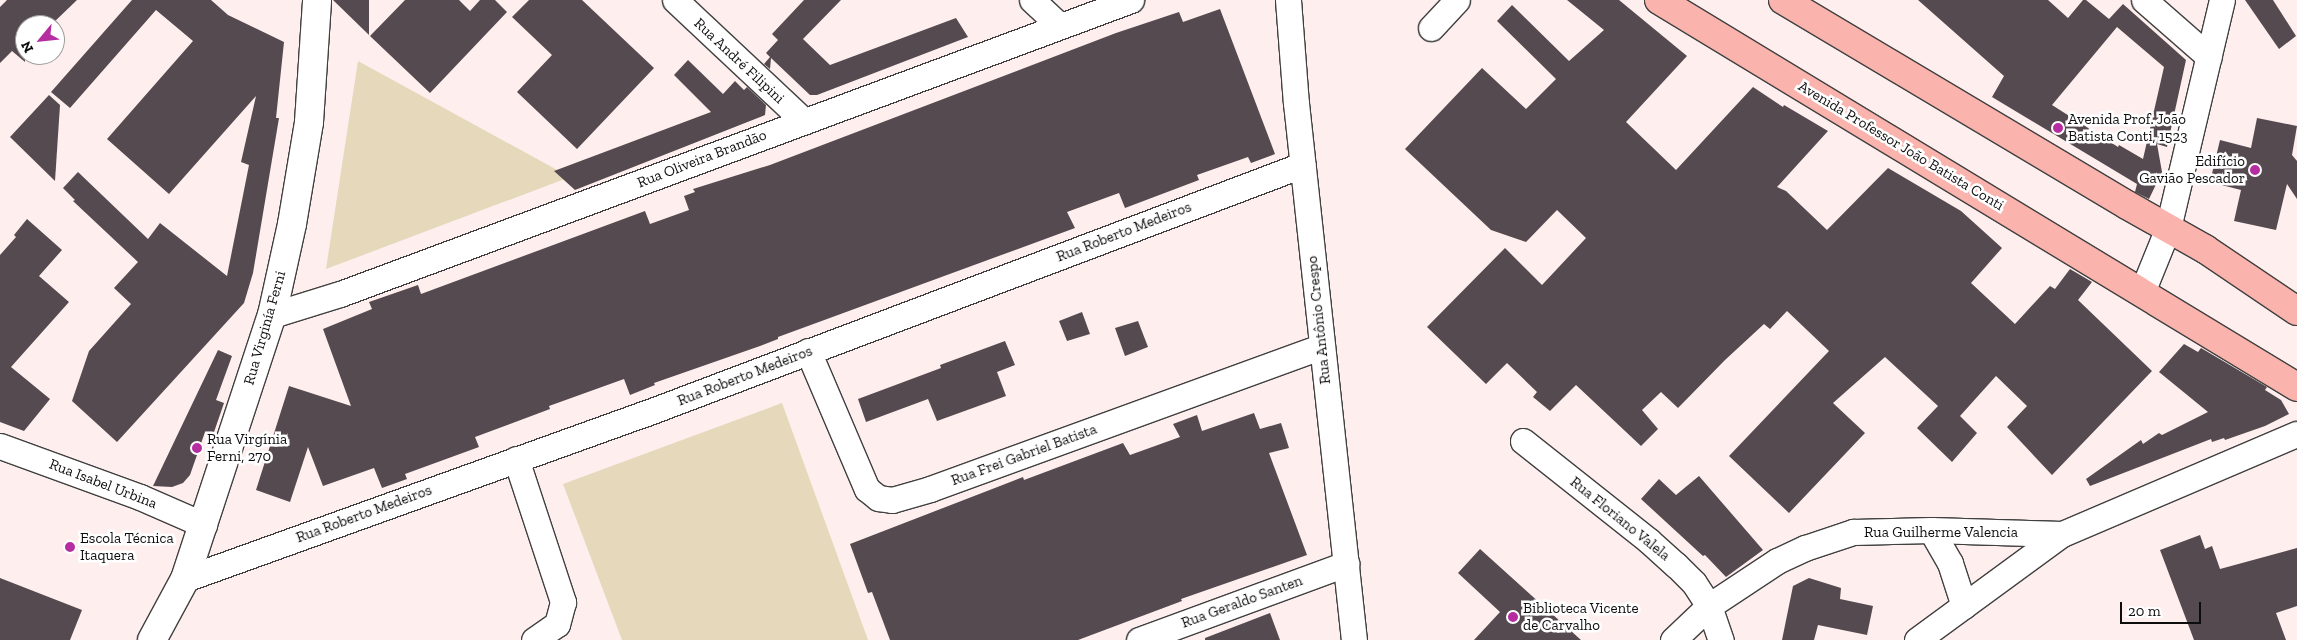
<!DOCTYPE html>
<meta charset="utf-8">
<style>
body{margin:0}
#map{position:relative;width:2297px;height:640px;overflow:hidden;background:#feeeee;font-family:"Zilla Slab",serif}
div>[style]{position:absolute}
.green>*{inset:0;background:#e6d8ba}
.building>*{inset:0;background:#554a4f}
.roads{filter:drop-shadow(1px 0 #404040) drop-shadow(-1px 0 #404040) drop-shadow(0 1px #404040) drop-shadow(0 -1px #404040)}
.minor>*{height:25px;margin:-12.5px;padding:0 12.5px;transform-origin:12.5px;border-radius:12.5px;background:#fff}
.tertiary>*{height:28px;margin:-14px;padding:0 14px;transform-origin:14px;border-radius:14px;background:#fff}
.secondary>*{height:28px;margin:-14px;padding:0 14px;transform-origin:14px;border-radius:14px;background:#fab3ad}
.dots>*{width:14px;height:14px;translate:-50% -50%;box-sizing:border-box;border:2px solid #fff;border-radius:50%}
span{translate:-50% -50%;white-space:nowrap;text-align:center;line-height:1.15;-webkit-text-stroke:5px #fff;paint-order:stroke}
.street-label{font-size:15px;color:#0d0d0d}
.poi-label{font-size:15px;color:#0d0d0d}
.left{translate:0 -50%;text-align:left}
.right{translate:-100% -50%;text-align:right}
.north{position:absolute;left:15px;top:15px;width:50px;height:50px;box-sizing:border-box;background:#fff;border:1px solid #9e9e9e;border-radius:50%;rotate:242deg;font-size:14px;font-weight:700;line-height:20px;text-align:center;color:#0d0d0d}
.north::after{content:'';display:block;margin:auto;width:18px;height:22px;background:#b52da1;clip-path:polygon(50% 0,100% 100%,50% 72%,0 100%)}
.scale{position:absolute;left:2120px;top:602px;width:81px;height:22px;box-sizing:border-box;border:2px solid #0d0d0d;border-top:0;padding-left:6px;font-size:15px;line-height:18px;white-space:nowrap;color:#0d0d0d;-webkit-text-stroke:4px #fff;paint-order:stroke}
</style>
<div id="map">
<div class="green">
<i style="clip-path:polygon(358px 61px,570px 177px,326px 269px)"></i>
<i style="clip-path:polygon(782px 403px,868px 640px,622px 640px,563px 484px)"></i>
</div>
<div class="building">
<i style="clip-path:polygon(7px 0,77px 0,51px 25px,25px 25px,25px 62px,12px 51px,0 63px,0 7px)"></i>
<i style="clip-path:polygon(132px 0,211px 0,228px 15px,284px 42px,276px 118px,279px 118px,253px 273px,244px 303px,117px 442px,72px 401px,89px 351px,131px 304px,114px 288px,138px 262px,73px 201px,75px 200px,63px 188px,78px 172px,148px 239px,160px 223px,227px 276px,249px 165px,241px 162px,256px 96px,169px 194px,107px 139px,193px 41px,156px 10px,70px 108px,51px 92px)"></i>
<i style="clip-path:polygon(333px 0,369px 0,369px 35px)"></i>
<i style="clip-path:polygon(405px 0,459px 0,470px 11px,480px 0,495px 0,507px 12px,430px 93px,370px 36px)"></i>
<i style="clip-path:polygon(529px 0,582px 0,654px 68px,577px 149px,517px 92px,552px 55px,512px 17px)"></i>
<i style="clip-path:polygon(804px 0,841px 0,803px 39px,830px 65px,956px 18px,968px 37px,817px 95px,810px 95px,771px 58px,770px 69px,764px 64px,770px 57px,766px 53px,778px 40px,772px 34px)"></i>
<i style="clip-path:polygon(1567px 0,1619px 0,1687px 56px,1626px 122px,1675px 169px,1676px 170px,1753px 87px,1783px 107px,1784px 105px,1828px 131px,1777px 187px,1786px 191px,1827px 230px,1888px 168px,1961px 211px,2002px 248px,1971px 283px,2015px 324px,2050px 286px,2055px 289px,2070px 269px,2092px 282px,2078px 300px,2152px 371px,2052px 475px,2007px 427px,2027px 406px,1996px 376px,1960px 416px,1977px 433px,1952px 462px,1917px 428px,1938px 406px,1885px 357px,1833px 403px,1865px 433px,1789px 513px,1729px 456px,1829px 351px,1787px 311px,1770px 329px,1764px 324px,1725px 360px,1678px 408px,1661px 392px,1642px 410px,1658px 429px,1641px 446px,1576px 385px,1550px 411px,1533px 397px,1537px 392px,1507px 363px,1486px 384px,1427px 327px,1505px 248px,1542px 285px,1586px 238px,1557px 210px,1526px 242px,1491px 230px,1405px 149px,1482px 68px,1526px 109px,1556px 79px,1497px 21px,1512px 5px,1569px 61px,1604px 30px)"></i>
<i style="clip-path:polygon(evenodd,1918px 0,2048px 0,2068px 18px,2083px 0,2086px 0,2109px 19px,2123px 4px,2186px 60px,2167px 147px,2157px 144px,2162px 172px,2149px 199px,2135px 192px,2137px 184px,1992px 97px,2004px 76px,1918px 0,2117px 27px,2164px 67px,2143px 159px,2119px 145px,2118px 147px,2052px 105px,2117px 27px)"></i>
<i style="clip-path:polygon(2245px 0,2273px 0,2296px 36px,2279px 49px)"></i>
<i style="clip-path:polygon(1220px 9px,1275px 154px,1251px 163px,1248px 157px,1197px 175px,1199px 180px,1125px 208px,1119px 193px,1067px 212px,1075px 228px,778px 337px,778px 339px,760px 346px,654px 383px,655px 385px,630px 395px,624px 379px,549px 406px,550px 409px,475px 437px,479px 447px,405px 474px,407px 479px,382px 488px,374px 468px,323px 486px,308px 447px,290px 502px,256px 490px,289px 386px,351px 406px,323px 329px,372px 309px,369px 302px,418px 285px,421px 294px,645px 211px,650px 224px,689px 210px,684px 196px,695px 192px,693px 189px,770px 165px,1116px 33px,1179px 12px,1183px 22px)"></i>
<i style="clip-path:polygon(688px 60px,723px 94px,735px 81px,744px 90px,747px 87px,766px 105px,765px 115px,575px 190px,554px 171px,711px 112px,674px 75px)"></i>
<i style="clip-path:polygon(49px 95px,60px 105px,55px 181px,10px 137px)"></i>
<i style="clip-path:polygon(2257px 118px,2297px 126px,2292px 155px,2297px 161px,2297px 199px,2287px 184px,2276px 230px,2234px 221px,2241px 190px,2210px 182px,2220px 140px,2251px 148px)"></i>
<i style="clip-path:polygon(27px 219px,62px 250px,39px 276px,69px 302px,11px 367px,50px 399px,24px 431px,0 422px,0 255px,16px 237px,14px 235px)"></i>
<i style="clip-path:polygon(1082px 312px,1090px 334px,1067px 341px,1059px 321px)"></i>
<i style="clip-path:polygon(1138px 321px,1148px 347px,1125px 356px,1115px 328px)"></i>
<i style="clip-path:polygon(1005px 341px,1015px 365px,997px 372px,1006px 396px,937px 421px,928px 399px,866px 422px,858px 399px,941px 368px,940px 365px)"></i>
<i style="clip-path:polygon(2184px 344px,2198px 352px,2201px 348px,2267px 387px,2265px 390px,2281px 400px,2289px 414px,2265px 426px,2225px 440px,2224px 438px,2212px 442px,2211px 439px,2090px 486px,2086px 479px,2141px 440px,2143px 444px,2159px 433px,2162px 435px,2208px 412px,2159px 372px)"></i>
<i style="clip-path:polygon(218px 350px,232px 356px,216px 400px,224px 403px,213px 435px,205px 432px,190px 475px,183px 483px,172px 487px,153px 486px)"></i>
<i style="clip-path:polygon(1254px 413px,1260px 429px,1281px 423px,1289px 448px,1269px 453px,1307px 555px,1181px 599px,1182px 601px,1078px 640px,890px 640px,872px 592px,868px 593px,850px 544px,1000px 486px,1023px 477px,1024px 480px,1123px 443px,1130px 455px,1180px 437px,1173px 424px,1197px 415px,1202px 431px)"></i>
<i style="clip-path:polygon(1699px 476px,1763px 550px,1726px 577px,1705px 555px,1703px 556px,1641px 499px,1659px 479px,1676px 495px)"></i>
<i style="clip-path:polygon(2200px 535px,2205px 549px,2212px 546px,2220px 569px,2297px 548px,2297px 606px,2276px 613px,2286px 640px,2194px 640px,2160px 550px)"></i>
<i style="clip-path:polygon(1480px 549px,1581px 640px,1474px 640px,1500px 612px,1458px 573px)"></i>
<i style="clip-path:polygon(0 578px,82px 610px,70px 640px,0 640px)"></i>
<i style="clip-path:polygon(1809px 578px,1841px 588px,1840px 599px,1873px 606px,1867px 635px,1818px 625px,1814px 640px,1782px 640px,1793px 586px)"></i>
<i style="clip-path:polygon(1270px 613px,1280px 640px,1205px 640px,1205px 638px)"></i>
</div>
<div class="roads">
<div class="minor">
<i style="left:675px;top:0;width:177px;rotate:43.2deg"></i>
<i style="left:1032px;top:0;width:38px;rotate:43deg"></i>
<i style="left:1288px;top:0;width:103px;rotate:85.6deg"></i>
<i style="left:1296px;top:103px;width:540px;rotate:83.84deg"></i>
<i style="left:2144px;top:0;width:86px;rotate:41.2deg"></i>
<i style="left:1431px;top:28px;width:38px;rotate:-47deg"></i>
<i style="left:2142px;top:292px;width:69px;rotate:-67.9deg"></i>
<i style="left:2168px;top:228px;width:234px;rotate:-76.7deg"></i>
<i style="left:272px;top:315px;width:71px;rotate:-17.2deg"></i>
<i style="left:340px;top:294px;width:844px;rotate:-20.39deg"></i>
<i style="left:808px;top:351px;width:150px;rotate:66.9deg"></i>
<i style="left:867px;top:489px;width:14px;rotate:39deg"></i>
<i style="left:878px;top:498px;width:14px;rotate:8deg"></i>
<i style="left:892px;top:500px;width:40px;rotate:-16deg"></i>
<i style="left:930px;top:489px;width:417px;rotate:-20deg"></i>
<i style="left:1523px;top:441px;width:161px;rotate:38.4deg"></i>
<i style="left:1649px;top:541px;width:36px;rotate:42deg"></i>
<i style="left:1676px;top:565px;width:25px;rotate:45deg"></i>
<i style="left:1694px;top:583px;width:27px;rotate:57deg"></i>
<i style="left:1709px;top:606px;width:36px;rotate:71deg"></i>
<i style="left:0;top:446px;width:149px;rotate:20deg"></i>
<i style="left:140px;top:497px;width:70px;rotate:23.6deg"></i>
<i style="left:516px;top:459px;width:151px;rotate:71.8deg"></i>
<i style="left:563px;top:602px;width:23px;rotate:105deg"></i>
<i style="left:557px;top:624px;width:28px;rotate:145deg"></i>
<i style="left:1931px;top:530px;width:38px;rotate:60deg"></i>
<i style="left:1950px;top:563px;width:45px;rotate:72deg"></i>
<i style="left:185px;top:579px;width:488px;rotate:-19.8deg"></i>
<i style="left:644px;top:414px;width:704px;rotate:-20.73deg"></i>
<i style="left:1139px;top:640px;width:221px;rotate:-20.2deg"></i>
<i style="left:1673px;top:640px;width:50px;rotate:-43.4deg"></i>
<i style="left:1709px;top:606px;width:82px;rotate:-33.5deg"></i>
<i style="left:1777px;top:561px;width:31px;rotate:-25deg"></i>
<i style="left:1805px;top:548px;width:51px;rotate:-18.4deg"></i>
<i style="left:1853px;top:532px;width:78px;rotate:-1.5deg"></i>
<i style="left:1931px;top:530px;width:131px;rotate:1.7deg"></i>
<i style="left:1917px;top:640px;width:180px;rotate:-36.2deg"></i>
<i style="left:2062px;top:534px;width:255px;rotate:-23.1deg"></i>
</div>
<div class="tertiary">
<i style="left:152px;top:640px;width:69px;rotate:-61.6deg"></i>
<i style="left:185px;top:579px;width:278px;rotate:-71.8deg"></i>
<i style="left:272px;top:315px;width:93px;rotate:-77.6deg"></i>
<i style="left:292px;top:224px;width:103px;rotate:-80.5deg"></i>
<i style="left:309px;top:122px;width:122px;rotate:-86.2deg"></i>
</div>
<div class="secondary">
<i style="left:1659px;top:0;width:746px;rotate:31.24deg"></i>
<i style="left:1783px;top:0;width:400px;rotate:30.8deg"></i>
<i style="left:2127px;top:205px;width:90px;rotate:29.4deg"></i>
<i style="left:2205px;top:249px;width:111px;rotate:34deg"></i>
</div>
</div>
<div class="dots">
<i style="left:2058px;top:128px;background:#b52da1"></i>
<i style="left:2255px;top:170px;background:#b52da1"></i>
<i style="left:197px;top:448px;background:#b52da1"></i>
<i style="left:70px;top:547px;background:#b52da1"></i>
<i style="left:1513px;top:617px;background:#b52da1"></i>
</div>
<div class="street-label">
<span style="left:739px;top:61px;rotate:43deg">Rua André Filipini</span>
<span style="left:1901px;top:146px;rotate:31deg">Avenida Professor João Batista Conti</span>
<span style="left:702px;top:159px;rotate:-21deg">Rua Oliveira Brandão</span>
<span style="left:1124px;top:232px;rotate:-21deg">Rua Roberto Medeiros</span>
<span style="left:1319px;top:320px;rotate:-96deg">Rua Antônio Crespo</span>
<span style="left:265px;top:328px;rotate:-74deg">Rua Virginía Ferni</span>
<span style="left:745px;top:376px;rotate:-21deg">Rua Roberto Medeiros</span>
<span style="left:1024px;top:455px;rotate:-20deg">Rua Frei Gabriel Batista</span>
<span style="left:103px;top:484px;rotate:21deg">Rua Isabel Urbina</span>
<span style="left:364px;top:514px;rotate:-20deg">Rua Roberto Medeiros</span>
<span style="left:1620px;top:519px;rotate:39deg">Rua Floriano Valela</span>
<span style="left:1941px;top:533px">Rua Guilherme Valencia</span>
<span style="left:1242px;top:602px;rotate:-20deg">Rua Geraldo Santen</span>
</div>
<div class="poi-label">
<span class="left" style="left:2068px;top:128px">Avenida Prof. João<br>Batista Conti, 1523</span>
<span class="right" style="left:2245px;top:170px">Edifício<br>Gavião Pescador</span>
<span class="left" style="left:207px;top:448px">Rua Virgínia<br>Ferni, 270</span>
<span class="left" style="left:80px;top:547px">Escola Técnica<br>Itaquera</span>
<span class="left" style="left:1523px;top:617px">Biblioteca Vicente<br>de Carvalho</span>
</div>
<div class="north">N</div>
<div class="scale">20 m</div>
</div>
